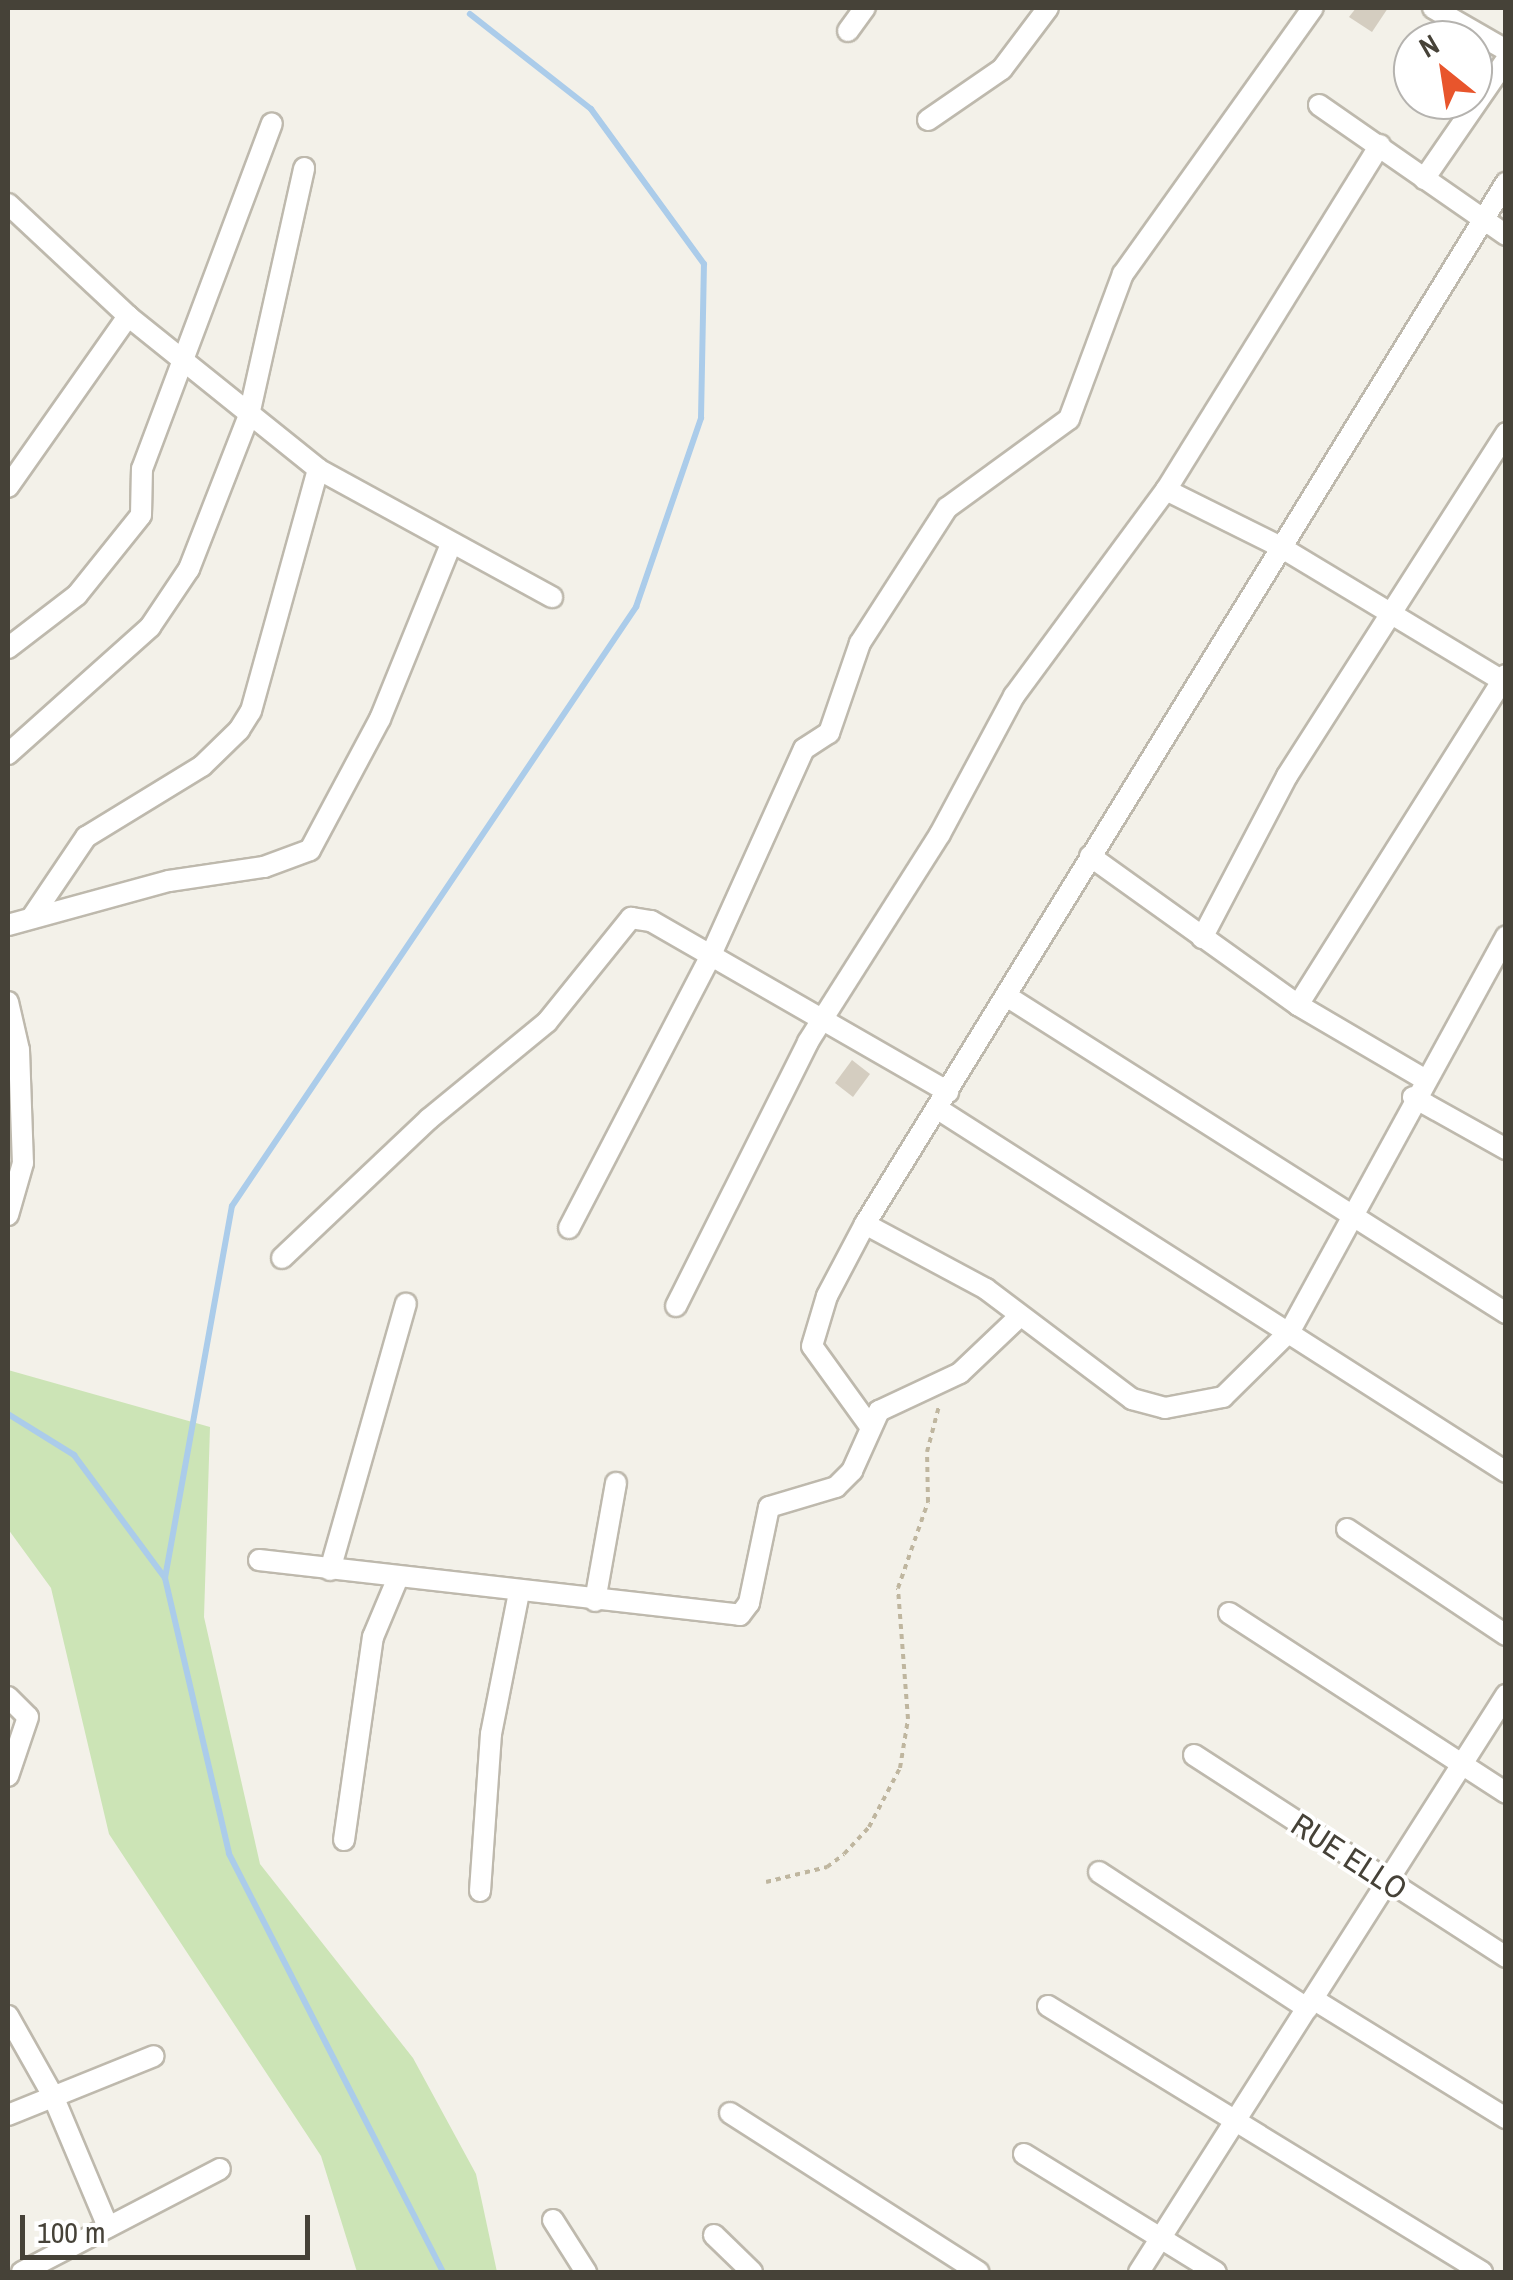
<!DOCTYPE html>
<style>
body{margin:0}
#map{position:relative;width:1513px;height:2280px;overflow:hidden;background:#f3f1e9;font-family:"Archivo Narrow",sans-serif}
div>[style]{position:absolute}
.green>*{inset:0;background:#cce4b6}
.stream>*{height:6px;margin:-3px;padding:0 3px;transform-origin:3px;border-radius:3px;background:#abccea}
.building>*{inset:0;background:#d4cdc0}
.path>*{height:4px;margin-top:-2px;transform-origin:0;background:repeating-linear-gradient(90deg,#bfb69f 0 5px,transparent 0 10px)}
.roads{filter:drop-shadow(2px 0 #beb9ad) drop-shadow(-2px 0 #beb9ad) drop-shadow(0 2px #beb9ad) drop-shadow(0 -2px #beb9ad)}
.street>*{height:20px;margin:-10px;padding:0 10px;transform-origin:10px;border-radius:10px;background:#fff}
span{translate:-50% -50%;white-space:nowrap;text-align:center;line-height:1.15;-webkit-text-stroke:8px #fff;paint-order:stroke}
.street-label{font-size:32px;color:#464238}
.frame{position:absolute;inset:0;border:10px solid #464238;pointer-events:none}
.north{position:absolute;left:1393px;top:20px;width:100px;height:100px;box-sizing:border-box;background:#fff;border:2px solid #b5b3af;border-radius:50%;rotate:330deg;font-size:28px;font-weight:700;line-height:40px;text-align:center;color:#464238}
.north::after{content:'';display:block;margin:auto;width:35px;height:45px;background:#e8552c;clip-path:polygon(50% 0,100% 100%,50% 72%,0 100%)}
.scale{position:absolute;left:20px;top:2215px;width:290px;height:45px;box-sizing:border-box;border:5px solid #464238;border-top:0;padding-left:12px;font-size:30px;line-height:35px;white-space:nowrap;color:#464238;-webkit-text-stroke:8px #fff;paint-order:stroke}
</style>
<div id="map">
<div class="green">
<i style="clip-path:polygon(8px 1370px,210px 1427px,204px 1617px,260px 1864px,413px 2058px,476px 2174px,497px 2272px,357px 2272px,321px 2156px,109px 1834px,51px 1588px,8px 1529px)"></i>
</div>
<div class="stream">
<i style="left:8px;top:1414px;width:78px;rotate:31.8deg"></i>
<i style="left:74px;top:1455px;width:153px;rotate:53.5deg"></i>
<i style="left:443px;top:2272px;width:470px;rotate:-117.1deg"></i>
<i style="left:229px;top:1853px;width:282px;rotate:-103.1deg"></i>
<i style="left:165px;top:1578px;width:378px;rotate:-79.8deg"></i>
<i style="left:232px;top:1206px;width:723px;rotate:-56deg"></i>
<i style="left:636px;top:607px;width:200px;rotate:-71deg"></i>
<i style="left:701px;top:418px;width:154px;rotate:-88.9deg"></i>
<i style="left:704px;top:264px;width:192px;rotate:-126.1deg"></i>
<i style="left:591px;top:109px;width:154px;rotate:-141.9deg"></i>
</div>
<div class="building">
<i style="clip-path:polygon(1356px 8px,1388px 8px,1372px 32px,1349px 17px)"></i>
<i style="clip-path:polygon(852px 1060px,870px 1074px,853px 1097px,835px 1083px)"></i>
</div>
<div class="path">
<i style="left:766px;top:1882px;width:63px;rotate:-13.8deg"></i>
<i style="left:827px;top:1867px;width:21px;rotate:-37deg"></i>
<i style="left:844px;top:1854px;width:37px;rotate:-47deg"></i>
<i style="left:869px;top:1827px;width:67px;rotate:-62.3deg"></i>
<i style="left:900px;top:1768px;width:50px;rotate:-80.7deg"></i>
<i style="left:908px;top:1719px;width:131px;rotate:-94.4deg"></i>
<i style="left:898px;top:1588px;width:91px;rotate:-70.8deg"></i>
<i style="left:928px;top:1502px;width:50px;rotate:-91.1deg"></i>
<i style="left:927px;top:1452px;width:48px;rotate:-75.4deg"></i>
</div>
<div class="roads">
<div class="street">
<i style="left:1433px;top:8px;width:84px;rotate:29.9deg"></i>
<i style="left:848px;top:31px;width:29px;rotate:-54deg"></i>
<i style="left:1319px;top:105px;width:228px;rotate:34.8deg"></i>
<i style="left:928px;top:120px;width:90px;rotate:-34.6deg"></i>
<i style="left:1002px;top:69px;width:76px;rotate:-53deg"></i>
<i style="left:1424px;top:179px;width:145px;rotate:-55.4deg"></i>
<i style="left:8px;top:204px;width:164px;rotate:43deg"></i>
<i style="left:128px;top:316px;width:244px;rotate:38.8deg"></i>
<i style="left:318px;top:469px;width:267px;rotate:28.7deg"></i>
<i style="left:8px;top:487px;width:209px;rotate:-54.9deg"></i>
<i style="left:1166px;top:490px;width:126px;rotate:26.4deg"></i>
<i style="left:1279px;top:546px;width:265px;rotate:31.1deg"></i>
<i style="left:8px;top:648px;width:87px;rotate:-37.5deg"></i>
<i style="left:77px;top:595px;width:102px;rotate:-51.3deg"></i>
<i style="left:141px;top:515px;width:46px;rotate:-88.8deg"></i>
<i style="left:142px;top:469px;width:369px;rotate:-69.4deg"></i>
<i style="left:8px;top:754px;width:191px;rotate:-41.8deg"></i>
<i style="left:150px;top:627px;width:70px;rotate:-56.1deg"></i>
<i style="left:189px;top:569px;width:165px;rotate:-68.7deg"></i>
<i style="left:249px;top:415px;width:253px;rotate:-77.4deg"></i>
<i style="left:1090px;top:856px;width:256px;rotate:35.6deg"></i>
<i style="left:1298px;top:1005px;width:146px;rotate:30.4deg"></i>
<i style="left:32px;top:917px;width:97px;rotate:-56deg"></i>
<i style="left:86px;top:837px;width:136px;rotate:-31.5deg"></i>
<i style="left:202px;top:766px;width:52px;rotate:-44.2deg"></i>
<i style="left:239px;top:730px;width:22px;rotate:-58deg"></i>
<i style="left:251px;top:711px;width:251px;rotate:-74.5deg"></i>
<i style="left:8px;top:925px;width:167px;rotate:-15.3deg"></i>
<i style="left:169px;top:881px;width:96px;rotate:-8.4deg"></i>
<i style="left:264px;top:867px;width:49px;rotate:-20.3deg"></i>
<i style="left:310px;top:850px;width:149px;rotate:-61.9deg"></i>
<i style="left:380px;top:719px;width:189px;rotate:-67.9deg"></i>
<i style="left:1202px;top:938px;width:183px;rotate:-62.3deg"></i>
<i style="left:1287px;top:776px;width:407px;rotate:-57.4deg"></i>
<i style="left:1008px;top:997px;width:590px;rotate:32.4deg"></i>
<i style="left:8px;top:1002px;width:49px;rotate:77.1deg"></i>
<i style="left:19px;top:1050px;width:113px;rotate:88deg"></i>
<i style="left:23px;top:1163px;width:54px;rotate:106.1deg"></i>
<i style="left:1298px;top:1005px;width:390px;rotate:-57.8deg"></i>
<i style="left:1413px;top:1097px;width:107px;rotate:29.2deg"></i>
<i style="left:938px;top:1109px;width:674px;rotate:32.58deg"></i>
<i style="left:865px;top:1224px;width:137px;rotate:28.2deg"></i>
<i style="left:986px;top:1289px;width:183px;rotate:37deg"></i>
<i style="left:1132px;top:1399px;width:34px;rotate:15deg"></i>
<i style="left:1165px;top:1408px;width:59px;rotate:-10.7deg"></i>
<i style="left:1223px;top:1397px;width:94px;rotate:-44.6deg"></i>
<i style="left:1290px;top:1331px;width:450px;rotate:-61.3deg"></i>
<i style="left:569px;top:1228px;width:305px;rotate:-62.5deg"></i>
<i style="left:710px;top:957px;width:228px;rotate:-65.7deg"></i>
<i style="left:804px;top:749px;width:30px;rotate:-33deg"></i>
<i style="left:829px;top:733px;width:95px;rotate:-71deg"></i>
<i style="left:860px;top:643px;width:161px;rotate:-57.2deg"></i>
<i style="left:947px;top:508px;width:151px;rotate:-36.1deg"></i>
<i style="left:1069px;top:419px;width:155px;rotate:-69.6deg"></i>
<i style="left:1123px;top:274px;width:327px;rotate:-54.5deg"></i>
<i style="left:282px;top:1258px;width:202px;rotate:-43.4deg"></i>
<i style="left:429px;top:1119px;width:153px;rotate:-39.4deg"></i>
<i style="left:547px;top:1022px;width:134px;rotate:-51.1deg"></i>
<i style="left:631px;top:918px;width:20px;rotate:9deg"></i>
<i style="left:651px;top:921px;width:343px;rotate:29.9deg"></i>
<i style="left:676px;top:1306px;width:295px;rotate:-63.4deg"></i>
<i style="left:808px;top:1042px;width:246px;rotate:-57.6deg"></i>
<i style="left:940px;top:834px;width:157px;rotate:-61.8deg"></i>
<i style="left:1014px;top:696px;width:256px;rotate:-53.6deg"></i>
<i style="left:1166px;top:490px;width:406px;rotate:-58.2deg"></i>
<i style="left:869px;top:1425px;width:97px;rotate:-125.8deg"></i>
<i style="left:812px;top:1346px;width:52px;rotate:-73.3deg"></i>
<i style="left:827px;top:1296px;width:81px;rotate:-62.2deg"></i>
<i style="left:865px;top:1224px;width:1223px;rotate:-58.38deg"></i>
<i style="left:1347px;top:1529px;width:191px;rotate:33.7deg"></i>
<i style="left:259px;top:1560px;width:484px;rotate:6.5deg"></i>
<i style="left:740px;top:1615px;width:15px;rotate:-53deg"></i>
<i style="left:749px;top:1603px;width:98px;rotate:-78.2deg"></i>
<i style="left:769px;top:1507px;width:70px;rotate:-16.6deg"></i>
<i style="left:836px;top:1487px;width:23px;rotate:-45deg"></i>
<i style="left:852px;top:1471px;width:66px;rotate:-65.8deg"></i>
<i style="left:879px;top:1411px;width:89px;rotate:-25.1deg"></i>
<i style="left:960px;top:1373px;width:83px;rotate:-43.5deg"></i>
<i style="left:330px;top:1570px;width:277px;rotate:-74.1deg"></i>
<i style="left:595px;top:1601px;width:120px;rotate:-79.9deg"></i>
<i style="left:1229px;top:1613px;width:330px;rotate:33deg"></i>
<i style="left:8px;top:1697px;width:28px;rotate:45deg"></i>
<i style="left:28px;top:1717px;width:62px;rotate:108.7deg"></i>
<i style="left:1194px;top:1755px;width:372px;rotate:32.9deg"></i>
<i style="left:344px;top:1840px;width:205px;rotate:-81.9deg"></i>
<i style="left:373px;top:1637px;width:62px;rotate:-67.2deg"></i>
<i style="left:1099px;top:1872px;width:249px;rotate:33.2deg"></i>
<i style="left:480px;top:1891px;width:157px;rotate:-86deg"></i>
<i style="left:491px;top:1734px;width:145px;rotate:-78.8deg"></i>
<i style="left:1313px;top:1999px;width:227px;rotate:31.7deg"></i>
<i style="left:1048px;top:2006px;width:509px;rotate:31.5deg"></i>
<i style="left:8px;top:2016px;width:92px;rotate:60.6deg"></i>
<i style="left:53px;top:2096px;width:142px;rotate:67.2deg"></i>
<i style="left:730px;top:2113px;width:295px;rotate:32.6deg"></i>
<i style="left:8px;top:2115px;width:157px;rotate:-22deg"></i>
<i style="left:1024px;top:2154px;width:225px;rotate:31.6deg"></i>
<i style="left:553px;top:2220px;width:62px;rotate:57.6deg"></i>
<i style="left:714px;top:2235px;width:53px;rotate:44.2deg"></i>
<i style="left:22px;top:2272px;width:223px;rotate:-27.5deg"></i>
<i style="left:1139px;top:2272px;width:684px;rotate:-57.54deg"></i>
</div>
</div>
<div class="street-label">
<span style="left:1349px;top:1857px;rotate:33deg">RUE ELLO</span>
</div>
<div class="frame"></div>
<div class="north">N</div>
<div class="scale">100 m</div>
</div>
